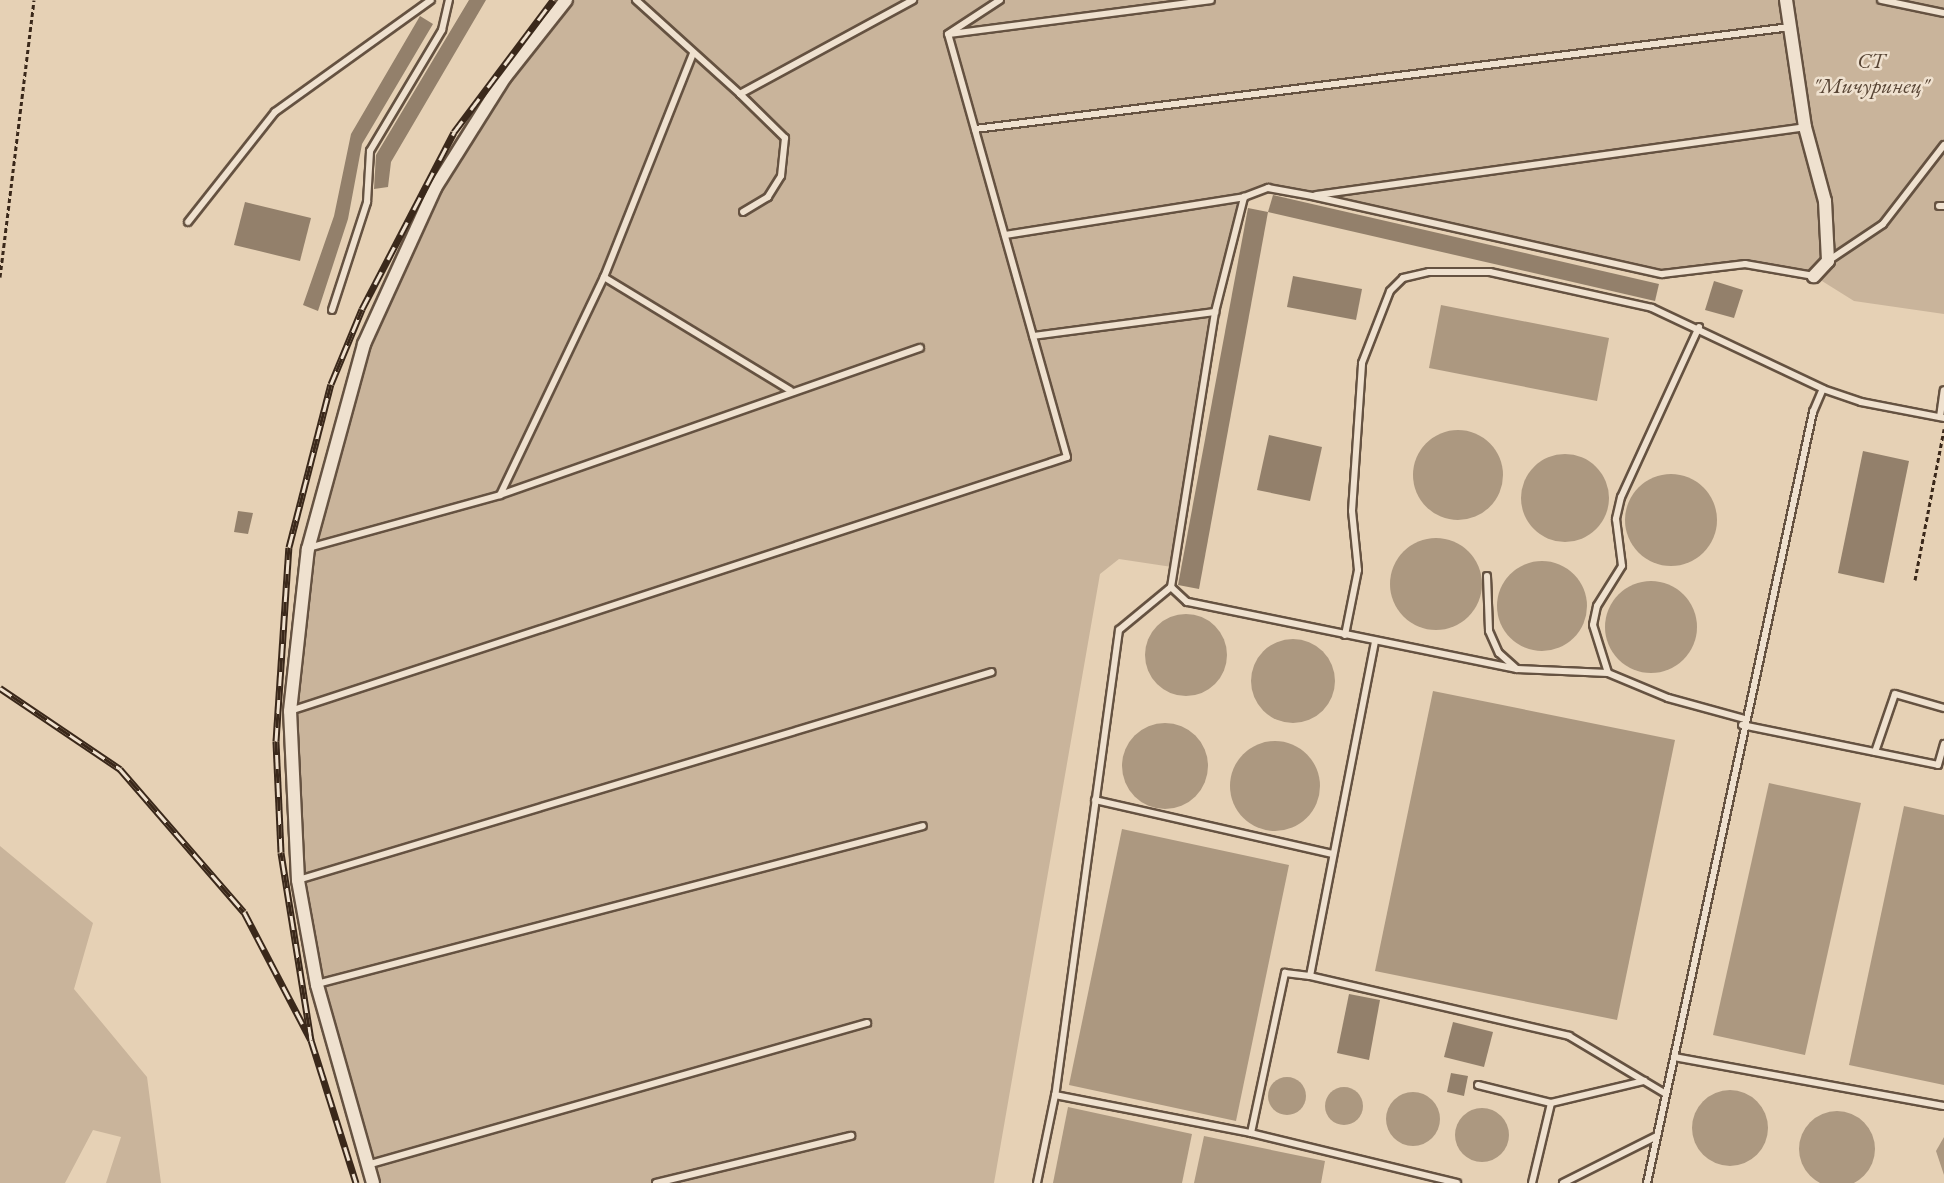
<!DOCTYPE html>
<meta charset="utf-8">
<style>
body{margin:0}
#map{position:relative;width:1944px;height:1183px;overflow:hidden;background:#e6d1b5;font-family:"EB Garamond",serif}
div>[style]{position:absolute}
.green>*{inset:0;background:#c9b49b}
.water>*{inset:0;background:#ac9880}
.round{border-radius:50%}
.building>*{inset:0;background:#93806b}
.path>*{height:3px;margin-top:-1.5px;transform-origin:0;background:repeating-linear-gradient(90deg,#3a281a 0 4.5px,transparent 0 7.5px)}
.roads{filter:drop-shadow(2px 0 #655241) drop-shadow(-2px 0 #655241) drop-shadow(0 2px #655241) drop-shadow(0 -2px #655241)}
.lane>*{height:6px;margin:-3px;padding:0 3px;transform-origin:3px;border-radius:3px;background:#efe1cf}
.street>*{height:12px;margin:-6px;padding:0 6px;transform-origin:6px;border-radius:6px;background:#efe1cf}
.rail>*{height:7px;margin-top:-3.5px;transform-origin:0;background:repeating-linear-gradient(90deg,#efe1cf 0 14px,#3a281a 0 28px);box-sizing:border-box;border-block:2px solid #3a281a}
span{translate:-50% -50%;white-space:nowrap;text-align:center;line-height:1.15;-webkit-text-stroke:5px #efe1cf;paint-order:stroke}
.park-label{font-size:22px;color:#574434;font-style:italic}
</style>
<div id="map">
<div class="green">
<i style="clip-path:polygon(566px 0,1944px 0,1944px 314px,1854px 301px,1814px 276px,1745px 264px,1662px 274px,1268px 188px,1244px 197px,1215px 312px,1172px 567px,1119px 559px,1100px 574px,994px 1183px,373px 1183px,317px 985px,298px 880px,290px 711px,308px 549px,364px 344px,435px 188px)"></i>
<i style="clip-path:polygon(0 846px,93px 923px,74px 989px,147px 1077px,161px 1183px,106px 1183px,121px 1137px,93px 1130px,65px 1183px,0 1183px)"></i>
</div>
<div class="water">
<i style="clip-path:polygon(1441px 305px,1609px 338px,1597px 401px,1429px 368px)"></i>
<i class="round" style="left:1413px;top:430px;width:90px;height:90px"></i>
<i class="round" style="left:1521px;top:454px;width:88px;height:88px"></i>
<i class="round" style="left:1625px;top:474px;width:92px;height:92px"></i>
<i class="round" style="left:1390px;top:538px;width:92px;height:92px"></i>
<i class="round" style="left:1497px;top:561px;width:90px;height:90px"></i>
<i class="round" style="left:1605px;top:581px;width:92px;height:92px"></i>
<i class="round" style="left:1145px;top:614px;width:82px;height:82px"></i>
<i class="round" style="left:1251px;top:639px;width:84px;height:84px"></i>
<i style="clip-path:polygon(1433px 691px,1675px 740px,1617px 1020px,1375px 971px)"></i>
<i class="round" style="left:1122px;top:723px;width:86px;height:86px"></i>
<i class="round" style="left:1230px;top:741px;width:90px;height:90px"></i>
<i style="clip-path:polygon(1769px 783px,1861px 803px,1805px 1055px,1713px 1035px)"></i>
<i style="clip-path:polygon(1904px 806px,1944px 815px,1944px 1085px,1849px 1065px)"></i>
<i style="clip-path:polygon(1122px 829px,1289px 865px,1236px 1121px,1069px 1085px)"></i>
<i class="round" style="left:1268px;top:1077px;width:38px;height:38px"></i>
<i class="round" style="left:1325px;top:1087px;width:38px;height:38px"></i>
<i class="round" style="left:1692px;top:1090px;width:76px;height:76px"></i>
<i class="round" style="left:1386px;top:1092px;width:54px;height:54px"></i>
<i style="clip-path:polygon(1068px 1107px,1192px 1134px,1182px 1183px,1053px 1183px)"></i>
<i class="round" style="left:1455px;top:1108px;width:54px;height:54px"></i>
<i class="round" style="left:1799px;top:1111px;width:76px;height:76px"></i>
<i style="clip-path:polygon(1204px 1136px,1325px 1161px,1321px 1183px,1194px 1183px)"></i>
<i style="clip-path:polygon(1944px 1137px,1944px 1175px,1936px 1151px)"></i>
</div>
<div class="building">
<i style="clip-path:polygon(469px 0,486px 0,391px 162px,388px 187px,374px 189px,376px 155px)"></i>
<i style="clip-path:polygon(420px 16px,433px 24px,362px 144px,348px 219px,318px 311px,303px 305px,334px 216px,351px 134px)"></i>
<i style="clip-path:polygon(1273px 195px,1659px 284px,1655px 301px,1268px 212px)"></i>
<i style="clip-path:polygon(245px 202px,311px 218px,300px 261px,234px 245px)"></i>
<i style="clip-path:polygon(1248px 208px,1268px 212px,1199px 589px,1178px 585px)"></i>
<i style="clip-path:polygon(1293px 276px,1362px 289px,1356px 320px,1287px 307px)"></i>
<i style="clip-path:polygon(1714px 281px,1743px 290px,1734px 318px,1705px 310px)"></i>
<i style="clip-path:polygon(1269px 435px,1322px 447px,1310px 501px,1257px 490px)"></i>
<i style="clip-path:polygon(1863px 451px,1909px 461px,1884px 583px,1838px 573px)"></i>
<i style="clip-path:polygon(238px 511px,253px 513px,248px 534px,234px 532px)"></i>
<i style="clip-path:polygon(1349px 994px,1380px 1000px,1369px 1060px,1337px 1053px)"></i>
<i style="clip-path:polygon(1453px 1022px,1493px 1032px,1484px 1067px,1444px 1057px)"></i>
<i style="clip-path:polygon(1451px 1073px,1468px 1076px,1464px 1096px,1447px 1092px)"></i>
</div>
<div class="path">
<i style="left:0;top:277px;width:279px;rotate:-83deg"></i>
<i style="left:1915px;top:580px;width:154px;rotate:-79.1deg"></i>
</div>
<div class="roads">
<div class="lane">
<i style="left:636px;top:0;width:140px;rotate:42.1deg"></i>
<i style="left:740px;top:94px;width:197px;rotate:-28.5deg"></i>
<i style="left:1881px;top:0;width:64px;rotate:11.7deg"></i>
<i style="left:950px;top:34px;width:263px;rotate:-7.4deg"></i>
<i style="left:740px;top:94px;width:63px;rotate:44.4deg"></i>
<i style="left:785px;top:138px;width:38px;rotate:96deg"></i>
<i style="left:781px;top:176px;width:25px;rotate:122deg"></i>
<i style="left:768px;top:197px;width:29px;rotate:149deg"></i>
<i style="left:975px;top:129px;width:821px;rotate:-7.13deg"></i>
<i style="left:1316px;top:195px;width:494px;rotate:-7.9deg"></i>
<i style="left:1939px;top:206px;width:5px"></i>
<i style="left:188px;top:222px;width:140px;rotate:-51.7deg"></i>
<i style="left:275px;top:112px;width:192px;rotate:-35.7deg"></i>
<i style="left:1005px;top:235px;width:242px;rotate:-9deg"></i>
<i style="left:1828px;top:261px;width:66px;rotate:-33.9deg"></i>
<i style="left:1883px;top:224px;width:100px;rotate:-52.3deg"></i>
<i style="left:604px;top:277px;width:218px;rotate:31.3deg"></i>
<i style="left:332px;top:310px;width:114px;rotate:-72deg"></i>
<i style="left:367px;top:202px;width:51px;rotate:-86.6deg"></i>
<i style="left:370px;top:151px;width:141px;rotate:-59.2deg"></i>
<i style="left:442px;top:30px;width:31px;rotate:-77deg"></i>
<i style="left:1699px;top:327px;width:187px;rotate:114.6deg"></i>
<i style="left:1621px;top:497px;width:23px;rotate:103deg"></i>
<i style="left:1616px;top:519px;width:47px;rotate:82.7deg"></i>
<i style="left:1622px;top:566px;width:47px;rotate:122deg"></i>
<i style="left:1597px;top:606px;width:19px;rotate:102deg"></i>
<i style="left:1593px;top:625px;width:50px;rotate:72.6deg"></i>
<i style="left:1608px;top:673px;width:65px;rotate:22.6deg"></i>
<i style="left:1668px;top:698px;width:79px;rotate:15.4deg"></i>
<i style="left:1033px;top:336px;width:184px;rotate:-7.5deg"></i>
<i style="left:1940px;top:417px;width:27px;rotate:-82deg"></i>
<i style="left:500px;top:495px;width:242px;rotate:-64.5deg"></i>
<i style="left:604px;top:277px;width:241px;rotate:-68.3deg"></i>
<i style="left:308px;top:548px;width:199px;rotate:-15.4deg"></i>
<i style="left:500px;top:495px;width:445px;rotate:-19.3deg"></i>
<i style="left:1487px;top:576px;width:55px;rotate:87.9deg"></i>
<i style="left:1489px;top:631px;width:24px;rotate:66deg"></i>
<i style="left:1499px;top:653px;width:24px;rotate:42deg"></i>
<i style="left:1517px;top:669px;width:91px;rotate:2.5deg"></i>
<i style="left:1171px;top:587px;width:67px;rotate:140.4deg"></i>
<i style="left:1119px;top:630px;width:469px;rotate:97.8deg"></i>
<i style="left:1055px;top:1095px;width:200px;rotate:11deg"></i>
<i style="left:1251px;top:1133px;width:164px;rotate:-78deg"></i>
<i style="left:1285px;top:973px;width:25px;rotate:7deg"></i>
<i style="left:1310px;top:976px;width:341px;rotate:-79deg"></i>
<i style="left:1345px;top:635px;width:66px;rotate:-78.7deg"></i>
<i style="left:1358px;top:570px;width:59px;rotate:-95.8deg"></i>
<i style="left:1352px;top:511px;width:148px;rotate:-86.1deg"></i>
<i style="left:1362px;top:363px;width:77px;rotate:-68.7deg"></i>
<i style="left:1390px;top:291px;width:18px;rotate:-45deg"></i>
<i style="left:1403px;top:278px;width:27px;rotate:-13deg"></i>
<i style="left:1429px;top:272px;width:61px"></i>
<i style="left:1490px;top:272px;width:166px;rotate:12.5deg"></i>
<i style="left:1652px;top:308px;width:189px;rotate:25.3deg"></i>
<i style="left:1517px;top:669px;width:337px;rotate:-168.5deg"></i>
<i style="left:1187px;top:602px;width:22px;rotate:-137deg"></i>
<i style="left:1171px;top:587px;width:278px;rotate:-80.9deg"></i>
<i style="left:1215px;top:312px;width:119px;rotate:-75.8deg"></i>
<i style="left:1244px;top:197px;width:26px;rotate:-21deg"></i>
<i style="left:1268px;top:188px;width:45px;rotate:10.3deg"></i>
<i style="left:1312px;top:196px;width:359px;rotate:12.6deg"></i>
<i style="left:1662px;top:274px;width:84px;rotate:-6.9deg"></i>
<i style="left:1745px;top:264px;width:70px;rotate:9.9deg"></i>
<i style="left:290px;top:711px;width:817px;rotate:-18.1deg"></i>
<i style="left:1067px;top:457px;width:439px;rotate:-105.7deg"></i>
<i style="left:948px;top:34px;width:62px;rotate:-33.2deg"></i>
<i style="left:1742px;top:725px;width:200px;rotate:11.5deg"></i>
<i style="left:1938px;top:765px;width:22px;rotate:-74deg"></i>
<i style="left:1875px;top:752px;width:61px;rotate:-71deg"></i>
<i style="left:1895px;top:694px;width:51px;rotate:15.9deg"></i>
<i style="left:1095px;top:800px;width:244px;rotate:12.8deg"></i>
<i style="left:298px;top:880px;width:724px;rotate:-16.68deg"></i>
<i style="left:1310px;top:976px;width:266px;rotate:13deg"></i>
<i style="left:1569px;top:1036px;width:113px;rotate:30.9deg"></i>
<i style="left:317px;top:984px;width:626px;rotate:-14.61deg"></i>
<i style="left:1674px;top:1057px;width:274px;rotate:10.3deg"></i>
<i style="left:1478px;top:1085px;width:75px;rotate:13.9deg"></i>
<i style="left:1251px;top:1133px;width:212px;rotate:13.6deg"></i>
<i style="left:367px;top:1165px;width:520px;rotate:-15.85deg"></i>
<i style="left:656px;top:1183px;width:201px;rotate:-13.6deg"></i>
<i style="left:1037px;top:1183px;width:90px;rotate:-78.4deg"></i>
<i style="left:1532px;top:1183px;width:82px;rotate:-76.6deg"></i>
<i style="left:1551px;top:1103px;width:96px;rotate:-13.3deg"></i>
<i style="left:1563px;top:1183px;width:105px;rotate:-26.6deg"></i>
<i style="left:1647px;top:1183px;width:789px;rotate:-77.85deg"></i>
<i style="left:1813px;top:412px;width:25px;rotate:-67deg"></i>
<i style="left:1823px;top:389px;width:40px;rotate:18.9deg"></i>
<i style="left:1861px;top:402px;width:85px;rotate:10.9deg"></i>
</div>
<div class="street">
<i style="left:1786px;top:0;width:128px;rotate:81.5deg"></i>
<i style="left:1805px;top:127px;width:77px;rotate:74.9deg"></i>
<i style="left:1825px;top:201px;width:60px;rotate:87.1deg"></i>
<i style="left:1828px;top:261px;width:21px;rotate:133deg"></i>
<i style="left:373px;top:1183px;width:206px;rotate:-105.8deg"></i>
<i style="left:317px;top:985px;width:107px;rotate:-100.3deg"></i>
<i style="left:298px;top:880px;width:169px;rotate:-92.7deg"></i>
<i style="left:290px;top:711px;width:163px;rotate:-83.7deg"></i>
<i style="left:308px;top:549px;width:213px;rotate:-74.7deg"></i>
<i style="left:364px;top:344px;width:171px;rotate:-65.5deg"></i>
<i style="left:435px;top:188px;width:131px;rotate:-57.8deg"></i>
<i style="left:505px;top:77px;width:98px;rotate:-51.6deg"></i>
</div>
</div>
<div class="rail">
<i style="left:0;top:688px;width:145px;rotate:34deg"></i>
<i style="left:120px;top:769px;width:189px;rotate:49.1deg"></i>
<i style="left:244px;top:912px;width:144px;rotate:62.4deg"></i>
<i style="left:311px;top:1040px;width:150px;rotate:72.5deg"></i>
<i style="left:311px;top:1040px;width:190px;rotate:-99.1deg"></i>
<i style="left:281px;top:852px;width:111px;rotate:-92.6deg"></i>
<i style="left:276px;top:741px;width:194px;rotate:-86.2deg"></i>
<i style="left:289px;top:547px;width:168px;rotate:-75.6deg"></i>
<i style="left:331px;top:384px;width:81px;rotate:-67.5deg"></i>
<i style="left:362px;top:309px;width:199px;rotate:-62.5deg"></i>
<i style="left:454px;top:132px;width:165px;rotate:-53.1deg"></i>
</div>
<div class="park-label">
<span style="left:1871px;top:73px">СТ<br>"Мичуринец"</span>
</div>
</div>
